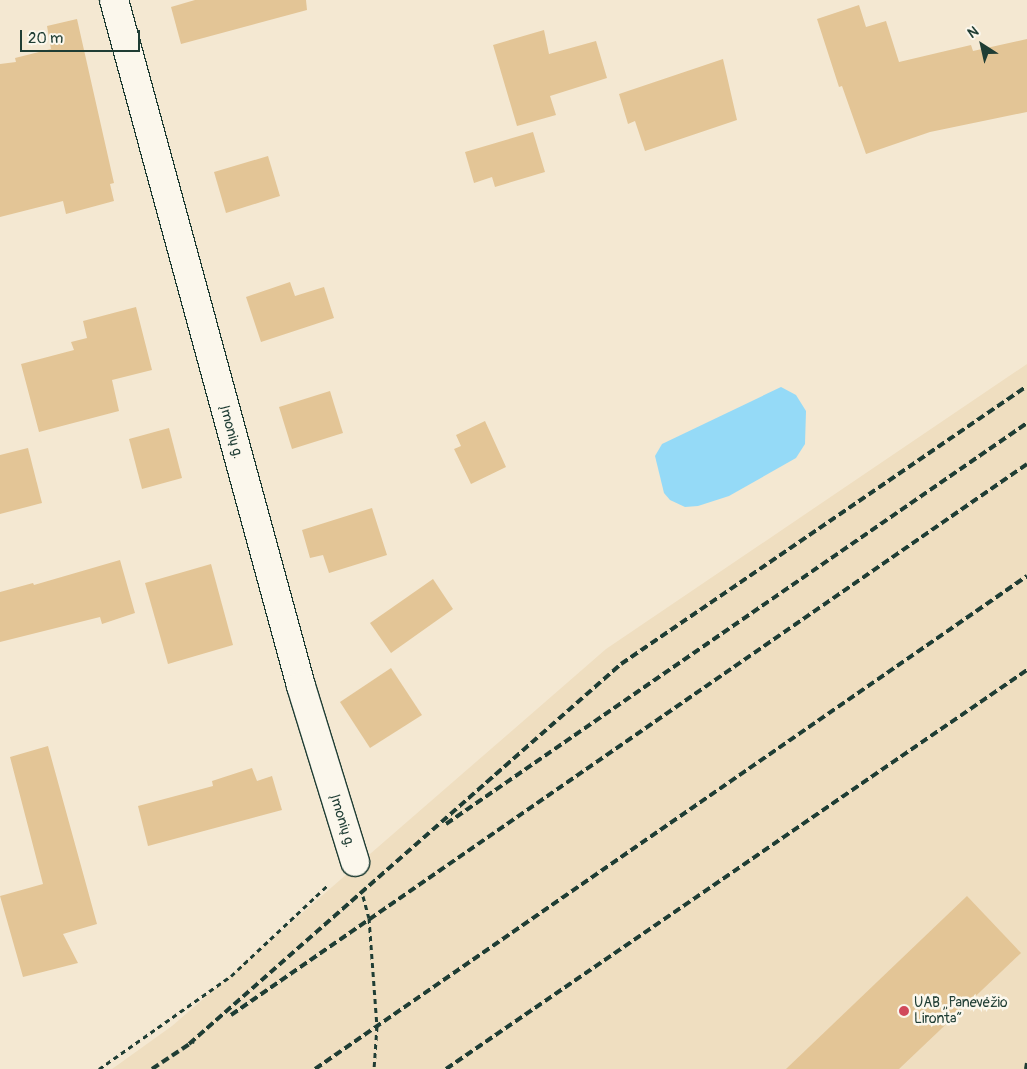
<!DOCTYPE html>
<meta charset="utf-8">
<style>
body{margin:0}
#map{position:relative;width:1027px;height:1069px;overflow:hidden;background:#f4e8d2;font-family:Pangolin,sans-serif}
div>[style]{position:absolute}
.built>*{inset:0;background:#efdec0}
.water>*{inset:0;background:#95daf7}
.building>*{inset:0;background:#e3c596}
.path>*{height:3px;margin-top:-1.5px;transform-origin:0;background:repeating-linear-gradient(90deg,#1f3d34 0 5px,transparent 0 9px)}
.roads{filter:drop-shadow(1px 0 #1f3d34) drop-shadow(-1px 0 #1f3d34) drop-shadow(0 1px #1f3d34) drop-shadow(0 -1px #1f3d34)}
.street>*{height:28px;margin:-14px;padding:0 14px;transform-origin:14px;border-radius:14px;background:#fbf7ec}
.rail>*{height:4px;margin-top:-2px;transform-origin:0;background:repeating-linear-gradient(90deg,#1f3d34 0 8px,transparent 0 12px)}
.dots>*{width:14px;height:14px;translate:-50% -50%;box-sizing:border-box;border:2px solid #fbf7ec;border-radius:50%}
span{translate:-50% -50%;white-space:nowrap;text-align:center;line-height:1.15;-webkit-text-stroke:5px #fbf7ec;paint-order:stroke}
.street-label{font-size:14px;color:#1f3d34}
.poi-label{font-size:14px;color:#1f3d34}
.left{translate:0 -50%;text-align:left}
.north{position:absolute;left:957px;top:20px;width:50px;height:50px;-webkit-text-stroke:4px #fbf7ec;paint-order:stroke;rotate:325deg;font-size:14px;font-weight:700;line-height:20px;text-align:center;color:#1f3d34}
.north::after{content:'';display:block;margin:auto;width:18px;height:22px;background:#1f3d34;clip-path:polygon(50% 0,100% 100%,50% 72%,0 100%)}
.scale{position:absolute;left:20px;top:30px;width:120px;height:22px;box-sizing:border-box;border:2px solid #1f3d34;border-top:0;padding-left:6px;font-size:15px;line-height:18px;white-space:nowrap;color:#1f3d34;-webkit-text-stroke:4px #fbf7ec;paint-order:stroke}
</style>
<div id="map">
<div class="built">
<i style="clip-path:polygon(1027px 364px,1027px 1069px,112px 1069px,172px 1026px,606px 649px)"></i>
</div>
<div class="water">
<i style="clip-path:polygon(781px 387px,796px 395px,806px 411px,805px 444px,796px 458px,729px 496px,698px 506px,685px 507px,670px 500px,664px 493px,655px 456px,662px 444px)"></i>
</div>
<div class="building">
<i style="clip-path:polygon(195px 0,306px 0,307px 10px,181px 44px,171px 7px)"></i>
<i style="clip-path:polygon(859px 5px,866px 27px,886px 21px,899px 62px,971px 45px,973px 51px,1027px 39px,1027px 112px,930px 132px,866px 154px,842px 86px,839px 87px,817px 19px)"></i>
<i style="clip-path:polygon(77px 19px,114px 183px,110px 184px,114px 201px,66px 214px,63px 201px,0 217px,0 64px,16px 62px,15px 58px,51px 49px,47px 26px)"></i>
<i style="clip-path:polygon(544px 30px,549px 54px,596px 41px,607px 78px,550px 96px,556px 115px,517px 126px,493px 45px)"></i>
<i style="clip-path:polygon(723px 59px,737px 120px,645px 151px,635px 121px,628px 124px,619px 94px)"></i>
<i style="clip-path:polygon(533px 132px,545px 172px,495px 187px,492px 177px,474px 183px,465px 152px)"></i>
<i style="clip-path:polygon(268px 156px,280px 196px,226px 213px,214px 172px)"></i>
<i style="clip-path:polygon(290px 282px,295px 296px,324px 287px,334px 318px,261px 342px,246px 297px)"></i>
<i style="clip-path:polygon(136px 307px,152px 370px,112px 380px,119px 411px,39px 432px,21px 364px,74px 350px,71px 342px,87px 338px,83px 321px)"></i>
<i style="clip-path:polygon(330px 391px,343px 433px,292px 449px,279px 407px)"></i>
<i style="clip-path:polygon(485px 421px,506px 467px,471px 484px,454px 449px,461px 446px,456px 435px)"></i>
<i style="clip-path:polygon(169px 428px,182px 478px,142px 489px,129px 439px)"></i>
<i style="clip-path:polygon(28px 448px,42px 503px,0 514px,0 455px)"></i>
<i style="clip-path:polygon(372px 508px,387px 555px,329px 573px,323px 555px,310px 558px,302px 530px)"></i>
<i style="clip-path:polygon(120px 560px,135px 613px,102px 624px,100px 617px,0 642px,0 592px,33px 583px,34px 585px)"></i>
<i style="clip-path:polygon(211px 564px,233px 645px,168px 664px,145px 583px)"></i>
<i style="clip-path:polygon(433px 579px,453px 609px,391px 653px,370px 623px)"></i>
<i style="clip-path:polygon(391px 668px,422px 715px,370px 748px,340px 702px)"></i>
<i style="clip-path:polygon(48px 746px,97px 924px,63px 934px,78px 963px,23px 977px,0 896px,43px 884px,10px 757px)"></i>
<i style="clip-path:polygon(252px 768px,257px 781px,272px 776px,282px 810px,148px 846px,138px 806px,213px 786px,212px 781px)"></i>
<i style="clip-path:polygon(967px 896px,1021px 953px,899px 1069px,786px 1069px)"></i>
</div>
<div class="path">
<i style="left:363px;top:896px;width:23px;rotate:75deg"></i>
<i style="left:369px;top:918px;width:108px;rotate:85.8deg"></i>
<i style="left:377px;top:1026px;width:43px;rotate:94deg"></i>
<i style="left:99px;top:1069px;width:161px;rotate:-35.2deg"></i>
<i style="left:231px;top:976px;width:134px;rotate:-43.2deg"></i>
</div>
<div class="roads">
<div class="street">
<i style="left:114px;top:0;width:711px;rotate:74.75deg"></i>
<i style="left:301px;top:686px;width:184px;rotate:72.9deg"></i>
</div>
</div>
<div class="rail">
<i style="left:446px;top:824px;width:706px;rotate:-34.61deg"></i>
<i style="left:231px;top:1015px;width:968px;rotate:-34.69deg"></i>
<i style="left:189px;top:1044px;width:575px;rotate:-41.34deg"></i>
<i style="left:621px;top:664px;width:492px;rotate:-34.4deg"></i>
<i style="left:152px;top:1069px;width:50px;rotate:-33.7deg"></i>
<i style="left:315px;top:1069px;width:866px;rotate:-34.7deg"></i>
<i style="left:446px;top:1069px;width:705px;rotate:-34.48deg"></i>
<i style="left:1026px;top:1069px;width:6px;rotate:-81deg"></i>
</div>
<div class="dots">
<i style="left:904px;top:1011px;background:#d1495b"></i>
</div>
<div class="street-label">
<span style="left:231px;top:432px;rotate:75deg">Įmonių g.</span>
<span style="left:342px;top:821px;rotate:73deg">Įmonių g.</span>
</div>
<div class="poi-label">
<span class="left" style="left:914px;top:1011px">UAB „Panevėžio<br>Lironta“</span>
</div>
<div class="north">N</div>
<div class="scale">20 m</div>
</div>
